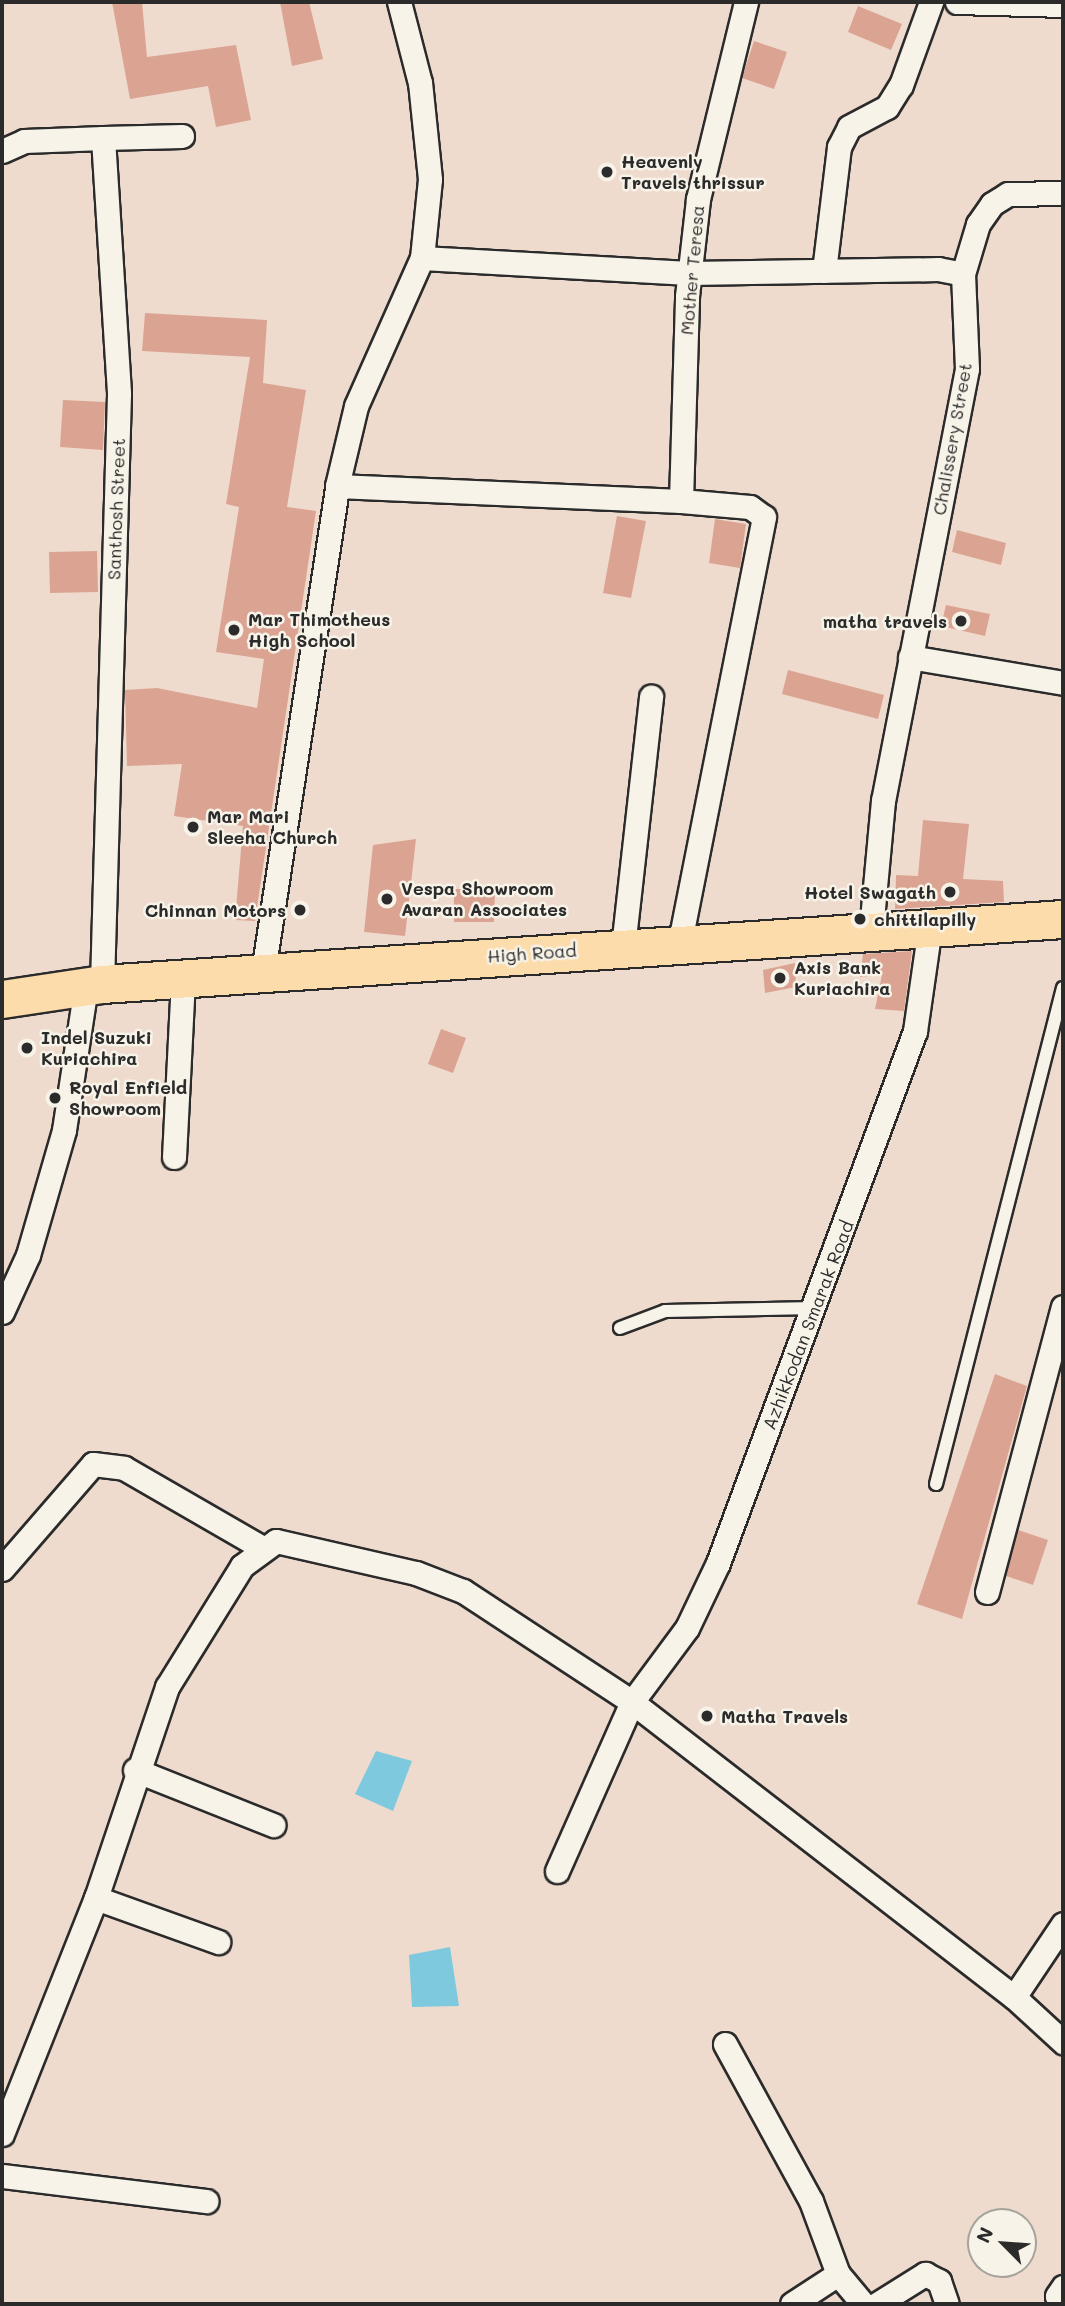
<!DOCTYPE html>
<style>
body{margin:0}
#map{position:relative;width:1065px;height:2306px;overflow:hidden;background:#efdbce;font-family:Mali,sans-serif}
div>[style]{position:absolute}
.water>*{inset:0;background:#7fc9df}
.building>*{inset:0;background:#dba492}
.roads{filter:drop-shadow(2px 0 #2b2b2b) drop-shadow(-2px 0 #2b2b2b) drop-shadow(0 2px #2b2b2b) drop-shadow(0 -2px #2b2b2b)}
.service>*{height:12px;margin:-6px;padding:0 6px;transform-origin:6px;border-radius:6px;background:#f7f3e8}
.minor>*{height:23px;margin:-11.5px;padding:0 11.5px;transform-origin:11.5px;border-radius:11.5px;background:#f7f3e8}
.primary>*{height:37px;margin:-18.5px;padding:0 18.5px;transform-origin:18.5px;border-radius:18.5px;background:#fddcac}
.dots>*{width:19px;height:19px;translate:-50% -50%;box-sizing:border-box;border:4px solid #f7f3e8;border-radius:50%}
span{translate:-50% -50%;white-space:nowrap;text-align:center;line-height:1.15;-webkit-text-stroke:5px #f7f3e8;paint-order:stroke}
.poi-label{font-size:18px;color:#2b2b2b;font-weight:700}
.left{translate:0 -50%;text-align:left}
.right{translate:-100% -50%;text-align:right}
.street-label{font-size:18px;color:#2b2b2b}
.frame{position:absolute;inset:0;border:4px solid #2b2b2b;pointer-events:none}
.north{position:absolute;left:967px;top:2208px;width:70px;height:70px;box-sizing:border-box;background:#f7f3e8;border:2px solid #a5a39c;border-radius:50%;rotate:295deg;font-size:19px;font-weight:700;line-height:28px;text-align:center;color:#2b2b2b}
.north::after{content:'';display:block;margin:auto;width:24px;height:32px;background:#2b2b2b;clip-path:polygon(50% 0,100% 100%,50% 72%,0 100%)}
</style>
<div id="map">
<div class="water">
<i style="clip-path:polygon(376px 1751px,412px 1761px,393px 1811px,355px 1794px)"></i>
<i style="clip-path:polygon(450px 1947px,459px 2006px,412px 2007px,409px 1955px)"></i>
</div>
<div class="building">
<i style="clip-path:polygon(112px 2px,142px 2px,147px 57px,236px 45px,251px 120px,216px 127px,208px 86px,130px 99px)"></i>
<i style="clip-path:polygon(280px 2px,309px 2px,323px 59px,292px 66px)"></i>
<i style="clip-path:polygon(858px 6px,902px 24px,891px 50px,848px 32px)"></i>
<i style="clip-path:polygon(754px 41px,787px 52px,774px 89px,742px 78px)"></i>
<i style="clip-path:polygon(145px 313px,267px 320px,263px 383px,306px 390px,287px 507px,316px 511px,255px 921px,235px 920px,243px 826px,174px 816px,182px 764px,127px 766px,125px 690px,157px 688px,257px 708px,264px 659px,216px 652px,239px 507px,226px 504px,250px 357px,142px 351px)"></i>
<i style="clip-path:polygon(63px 400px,105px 402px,103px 450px,60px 447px)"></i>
<i style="clip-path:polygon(617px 516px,646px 521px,631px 598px,603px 593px)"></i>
<i style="clip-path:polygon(715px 519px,746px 524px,740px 568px,709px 563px)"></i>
<i style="clip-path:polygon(957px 530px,1006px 543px,1001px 565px,952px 552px)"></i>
<i style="clip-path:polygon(97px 551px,98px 592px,50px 593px,49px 552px)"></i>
<i style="clip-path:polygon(946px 605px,990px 614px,985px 636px,941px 626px)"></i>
<i style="clip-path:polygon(788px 670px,884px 695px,878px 719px,782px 694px)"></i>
<i style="clip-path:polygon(923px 820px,969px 824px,963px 879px,1003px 881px,1004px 902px,895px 909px,896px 875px,918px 876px)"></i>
<i style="clip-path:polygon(416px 839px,405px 936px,364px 932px,373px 845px)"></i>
<i style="clip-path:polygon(454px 889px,495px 889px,494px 922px,454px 922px)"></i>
<i style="clip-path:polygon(912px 951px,904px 1011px,875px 1009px,882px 975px,860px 977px,863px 954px)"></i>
<i style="clip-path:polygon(795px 963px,796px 987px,765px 993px,763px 970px)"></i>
<i style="clip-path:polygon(441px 1029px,466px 1038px,453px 1073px,428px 1064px)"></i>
<i style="clip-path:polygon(995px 1374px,1027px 1386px,962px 1619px,917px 1604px)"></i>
<i style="clip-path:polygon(1018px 1530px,1048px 1540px,1033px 1585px,1006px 1576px)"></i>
</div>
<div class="roads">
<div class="service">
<i style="left:620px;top:1328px;width:48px;rotate:-20.7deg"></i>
<i style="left:665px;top:1311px;width:150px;rotate:-1.1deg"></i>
<i style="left:936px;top:1484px;width:512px;rotate:-75.64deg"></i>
</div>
<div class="minor">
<i style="left:957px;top:2px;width:106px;rotate:1.6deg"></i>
<i style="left:103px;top:138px;width:79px;rotate:-1.5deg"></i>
<i style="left:2px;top:151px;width:24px;rotate:-24deg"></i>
<i style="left:24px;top:141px;width:79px;rotate:-2.2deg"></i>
<i style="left:103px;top:138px;width:256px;rotate:86.4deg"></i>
<i style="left:119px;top:394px;width:590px;rotate:91.65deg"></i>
<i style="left:422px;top:258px;width:267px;rotate:3.2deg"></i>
<i style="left:689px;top:273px;width:249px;rotate:-0.9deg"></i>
<i style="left:938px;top:269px;width:25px;rotate:11deg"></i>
<i style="left:824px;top:271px;width:125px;rotate:-83.1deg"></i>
<i style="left:839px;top:147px;width:22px;rotate:-63deg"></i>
<i style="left:849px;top:127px;width:43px;rotate:-27.8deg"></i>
<i style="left:887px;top:107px;width:26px;rotate:-58deg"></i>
<i style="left:901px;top:85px;width:88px;rotate:-70.1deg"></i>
<i style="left:337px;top:486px;width:344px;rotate:2.5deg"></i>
<i style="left:681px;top:501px;width:69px;rotate:5deg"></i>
<i style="left:750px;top:507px;width:17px;rotate:36deg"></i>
<i style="left:764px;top:517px;width:434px;rotate:101.2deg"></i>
<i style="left:681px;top:501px;width:205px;rotate:-88.3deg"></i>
<i style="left:687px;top:296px;width:98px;rotate:-83.5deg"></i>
<i style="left:698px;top:199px;width:203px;rotate:-76.3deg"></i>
<i style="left:910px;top:657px;width:155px;rotate:9.6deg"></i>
<i style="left:871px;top:930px;width:130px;rotate:-84.7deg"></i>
<i style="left:883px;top:801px;width:440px;rotate:-79deg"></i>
<i style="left:967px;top:369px;width:95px;rotate:-92.4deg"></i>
<i style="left:963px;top:274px;width:52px;rotate:-73.3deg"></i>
<i style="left:978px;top:224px;width:24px;rotate:-55deg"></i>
<i style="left:992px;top:204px;width:19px;rotate:-32deg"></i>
<i style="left:1008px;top:194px;width:55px;rotate:-1deg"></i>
<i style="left:623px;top:947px;width:252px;rotate:-83.6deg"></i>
<i style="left:263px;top:972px;width:492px;rotate:-81.3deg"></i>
<i style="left:337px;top:486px;width:82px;rotate:-76.6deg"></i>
<i style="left:356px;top:406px;width:162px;rotate:-66deg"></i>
<i style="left:422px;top:258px;width:79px;rotate:-84.2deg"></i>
<i style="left:430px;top:179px;width:97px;rotate:-95.9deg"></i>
<i style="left:420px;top:83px;width:84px;rotate:-104.5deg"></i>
<i style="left:174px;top:1157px;width:179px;rotate:-87.1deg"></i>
<i style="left:2px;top:1312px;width:63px;rotate:-65.5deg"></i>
<i style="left:28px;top:1255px;width:130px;rotate:-73.9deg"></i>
<i style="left:64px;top:1130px;width:145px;rotate:-81.3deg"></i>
<i style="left:2px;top:1569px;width:139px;rotate:-49.1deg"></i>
<i style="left:93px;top:1464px;width:31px;rotate:7deg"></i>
<i style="left:124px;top:1468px;width:158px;rotate:30deg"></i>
<i style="left:987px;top:1592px;width:295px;rotate:-75.1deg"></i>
<i style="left:135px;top:1770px;width:149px;rotate:21.7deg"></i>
<i style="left:557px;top:1871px;width:185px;rotate:-66.1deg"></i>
<i style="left:632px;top:1702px;width:92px;rotate:-53.4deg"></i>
<i style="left:687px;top:1628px;width:72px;rotate:-64.5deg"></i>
<i style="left:718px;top:1563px;width:567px;rotate:-69.68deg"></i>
<i style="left:915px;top:1031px;width:105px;rotate:-81.8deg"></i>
<i style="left:96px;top:1898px;width:130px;rotate:19.8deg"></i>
<i style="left:1014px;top:1997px;width:67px;rotate:42.6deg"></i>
<i style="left:725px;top:2044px;width:179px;rotate:61.3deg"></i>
<i style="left:811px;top:2201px;width:78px;rotate:69.7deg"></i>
<i style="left:2px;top:2134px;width:254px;rotate:-68.3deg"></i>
<i style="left:96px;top:1898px;width:223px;rotate:-71.4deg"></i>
<i style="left:167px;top:1687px;width:142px;rotate:-58.2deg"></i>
<i style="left:242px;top:1566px;width:42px;rotate:-36.3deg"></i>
<i style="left:276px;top:1541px;width:144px;rotate:12.9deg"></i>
<i style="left:416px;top:1573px;width:50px;rotate:21deg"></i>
<i style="left:463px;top:1591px;width:202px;rotate:33.3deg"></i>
<i style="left:632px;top:1702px;width:483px;rotate:37.7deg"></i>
<i style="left:1014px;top:1997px;width:88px;rotate:-56.1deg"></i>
<i style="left:2px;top:2176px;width:206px;rotate:7deg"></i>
<i style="left:792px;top:2304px;width:55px;rotate:-33.1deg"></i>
<i style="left:838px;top:2274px;width:39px;rotate:50deg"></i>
<i style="left:877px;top:2304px;width:57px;rotate:-32deg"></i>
<i style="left:925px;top:2274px;width:16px;rotate:27deg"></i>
<i style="left:939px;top:2281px;width:24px;rotate:71deg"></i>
<i style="left:1062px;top:2304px;width:9px;rotate:-122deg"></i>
<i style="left:1057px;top:2296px;width:11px;rotate:-56deg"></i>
</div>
<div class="primary">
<i style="left:2px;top:999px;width:101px;rotate:-8.5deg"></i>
<i style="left:102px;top:984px;width:963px;rotate:-3.87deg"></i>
</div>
</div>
<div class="dots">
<i style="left:607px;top:172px;background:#2b2b2b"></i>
<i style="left:961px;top:621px;background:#2b2b2b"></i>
<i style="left:234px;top:630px;background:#2b2b2b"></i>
<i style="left:193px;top:827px;background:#2b2b2b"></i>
<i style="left:950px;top:892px;background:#2b2b2b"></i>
<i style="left:387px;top:899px;background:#2b2b2b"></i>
<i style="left:300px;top:910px;background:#2b2b2b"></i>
<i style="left:860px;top:919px;background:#2b2b2b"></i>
<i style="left:780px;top:978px;background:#2b2b2b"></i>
<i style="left:27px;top:1048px;background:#2b2b2b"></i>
<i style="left:55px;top:1098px;background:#2b2b2b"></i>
<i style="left:707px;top:1716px;background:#2b2b2b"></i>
</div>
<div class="poi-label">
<span class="left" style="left:621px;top:172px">Heavenly<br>Travels thrissur</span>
<span class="left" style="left:248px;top:630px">Mar Thimotheus<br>High School</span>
<span class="right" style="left:947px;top:621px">matha travels</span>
<span class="left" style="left:207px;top:827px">Mar Mari<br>Sleeha Church</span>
<span class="left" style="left:401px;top:899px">Vespa Showroom<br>Avaran Associates</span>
<span class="right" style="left:936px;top:892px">Hotel Swagath</span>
<span class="right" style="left:286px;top:910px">Chinnan Motors</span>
<span class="left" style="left:874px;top:919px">chittilapilly</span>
<span class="left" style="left:794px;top:978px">Axis Bank<br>Kuriachira</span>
<span class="left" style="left:41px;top:1048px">Indel Suzuki<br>Kuriachira</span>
<span class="left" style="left:69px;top:1098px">Royal Enfield<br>Showroom</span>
<span class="left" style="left:721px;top:1716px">Matha Travels</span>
</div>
<div class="street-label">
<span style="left:692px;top:270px;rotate:-85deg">Mother Teresa</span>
<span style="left:952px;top:439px;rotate:-80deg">Chalissery Street</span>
<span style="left:116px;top:509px;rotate:-88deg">Santhosh Street</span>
<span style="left:532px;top:953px;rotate:-4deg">High Road</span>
<span style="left:808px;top:1325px;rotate:-69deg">Azhikkodan Smarak Road</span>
</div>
<div class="frame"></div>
<div class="north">N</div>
</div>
